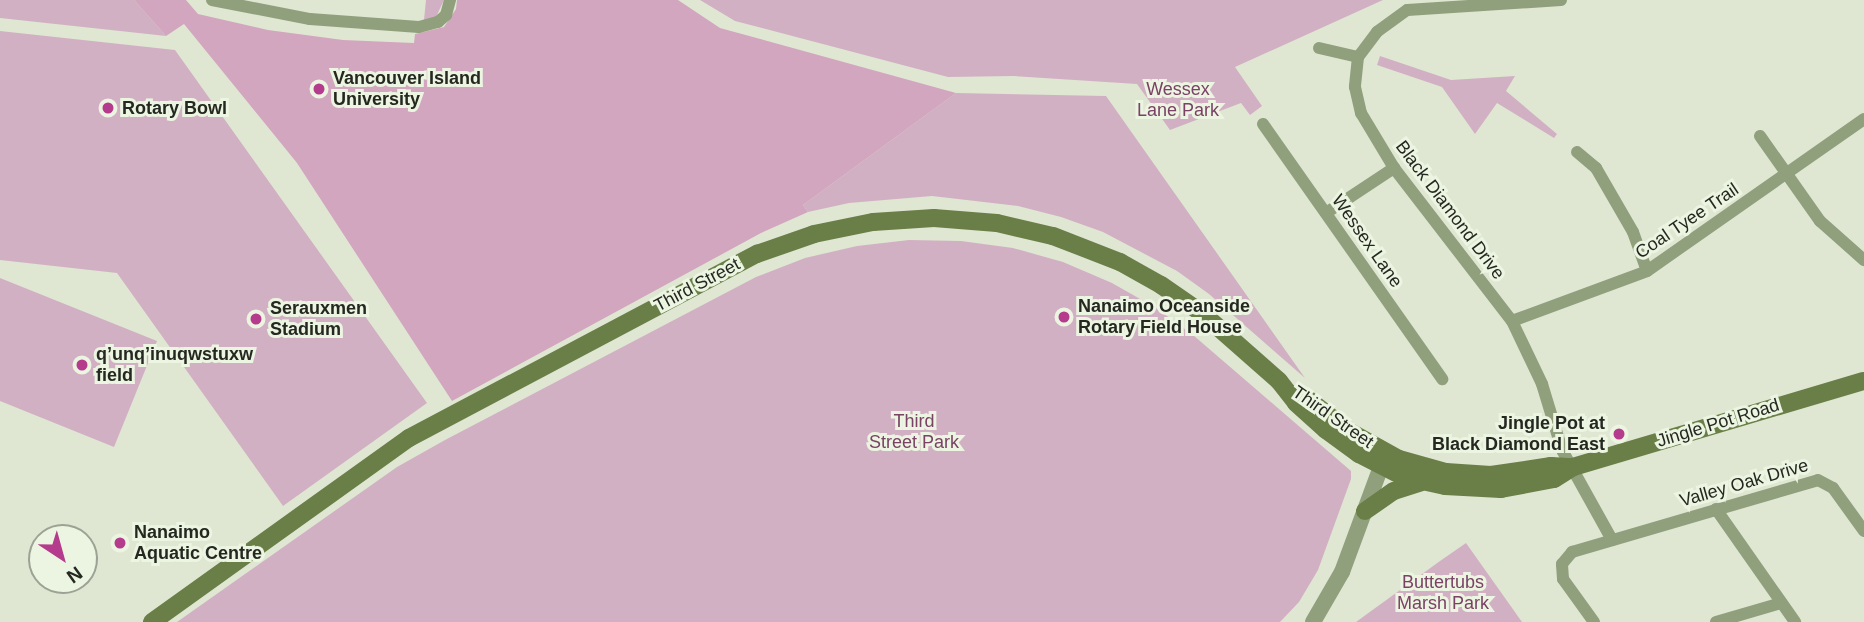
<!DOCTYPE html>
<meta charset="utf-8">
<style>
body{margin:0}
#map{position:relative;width:1864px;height:622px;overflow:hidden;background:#dfe7d3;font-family:Arial,sans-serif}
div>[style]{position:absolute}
.green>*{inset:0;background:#d2b0c3}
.forest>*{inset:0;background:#d2a6bf}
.minor>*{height:12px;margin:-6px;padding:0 6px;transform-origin:6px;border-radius:6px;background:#91a07c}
.tertiary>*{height:16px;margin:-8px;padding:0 8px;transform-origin:8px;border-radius:8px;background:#91a07c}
.secondary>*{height:18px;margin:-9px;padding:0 9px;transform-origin:9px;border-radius:9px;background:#6a7f48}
.dots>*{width:19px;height:19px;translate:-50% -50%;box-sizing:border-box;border:4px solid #ecf5e1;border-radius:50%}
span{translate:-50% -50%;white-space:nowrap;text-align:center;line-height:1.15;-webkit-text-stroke:6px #ecf5e1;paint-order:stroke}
.poi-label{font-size:18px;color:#252821;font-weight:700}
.left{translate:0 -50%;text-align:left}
.right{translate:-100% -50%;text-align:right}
.park-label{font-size:18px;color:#7a4265}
.street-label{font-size:18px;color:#252821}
.north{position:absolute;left:28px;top:524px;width:70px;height:70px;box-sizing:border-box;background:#ecf5e1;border:2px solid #9ca394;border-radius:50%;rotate:144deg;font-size:19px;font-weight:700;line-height:28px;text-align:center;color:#252821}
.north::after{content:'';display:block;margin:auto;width:24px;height:32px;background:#b53b8d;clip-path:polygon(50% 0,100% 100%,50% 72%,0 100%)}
</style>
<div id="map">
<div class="green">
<i style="clip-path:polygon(0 0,134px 0,166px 36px,0 18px)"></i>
<i style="clip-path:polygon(426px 0,444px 0,436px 17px,424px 20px)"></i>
<i style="clip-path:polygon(700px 0,1383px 0,1235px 67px,1262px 106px,1250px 115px,1241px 103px,1170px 130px,1137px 84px,1014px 76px,948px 77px,735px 21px)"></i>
<i style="clip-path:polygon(0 31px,175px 50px,427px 403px,283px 506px,117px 273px,0 260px)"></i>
<i style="clip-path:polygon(1380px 56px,1451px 80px,1515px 76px,1506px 91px,1557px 134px,1554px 138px,1497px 103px,1475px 134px,1442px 87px,1377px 65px)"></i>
<i style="clip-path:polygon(956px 93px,1106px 96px,1305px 378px,1209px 294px,1177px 271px,1103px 232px,1061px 217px,1018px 206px,932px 196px,849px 203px,808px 212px,803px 205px)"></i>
<i style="clip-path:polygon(909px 240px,961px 241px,1013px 248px,1063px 262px,1112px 283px,1156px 308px,1193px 335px,1351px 471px,1351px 479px,1318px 570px,1299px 602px,1280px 622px,177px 622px,397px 467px,445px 440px,756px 277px,805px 258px,857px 246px)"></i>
<i style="clip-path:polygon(0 278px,157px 341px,114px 447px,0 401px)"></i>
<i style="clip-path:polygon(1466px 543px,1522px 622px,1356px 622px,1440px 561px)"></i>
</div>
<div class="forest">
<i style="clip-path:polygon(134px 0,186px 0,198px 14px,268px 30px,343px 40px,414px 43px,415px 34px,444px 27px,456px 9px,457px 0,678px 0,720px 28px,956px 93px,803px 205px,808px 212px,761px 233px,452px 401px,297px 163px,184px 24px,166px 36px)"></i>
</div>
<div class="minor">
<i style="left:212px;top:0;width:100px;rotate:11deg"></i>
<i style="left:310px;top:19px;width:109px;rotate:4.2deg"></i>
<i style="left:419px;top:27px;width:20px;rotate:-15deg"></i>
<i style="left:438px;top:22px;width:11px;rotate:-41deg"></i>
<i style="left:446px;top:15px;width:16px;rotate:-75deg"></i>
<i style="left:1561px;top:0;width:154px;rotate:176.3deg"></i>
<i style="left:1407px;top:10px;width:37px;rotate:144deg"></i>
<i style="left:1377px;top:32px;width:31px;rotate:127deg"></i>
<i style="left:1358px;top:57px;width:30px;rotate:96deg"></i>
<i style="left:1355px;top:87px;width:27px;rotate:77deg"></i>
<i style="left:1361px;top:113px;width:64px;rotate:59deg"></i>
<i style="left:1394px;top:168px;width:193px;rotate:52.4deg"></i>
<i style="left:1512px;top:321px;width:70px;rotate:64.5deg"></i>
<i style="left:1542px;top:384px;width:69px;rotate:73.1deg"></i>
<i style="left:1562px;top:450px;width:103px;rotate:60.9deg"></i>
<i style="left:1319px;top:48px;width:40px;rotate:13deg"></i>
<i style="left:1263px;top:124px;width:312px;rotate:54.9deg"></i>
<i style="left:1760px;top:136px;width:104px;rotate:54.8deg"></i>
<i style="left:1820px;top:221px;width:59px;rotate:41.6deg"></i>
<i style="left:1577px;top:152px;width:25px;rotate:40deg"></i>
<i style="left:1596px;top:168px;width:74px;rotate:60deg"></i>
<i style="left:1633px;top:232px;width:41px;rotate:70.3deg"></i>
<i style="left:1326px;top:213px;width:82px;rotate:-33.5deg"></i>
<i style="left:1512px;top:321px;width:144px;rotate:-20.3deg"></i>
<i style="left:1647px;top:271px;width:265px;rotate:-35deg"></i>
<i style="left:1716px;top:509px;width:138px;rotate:55deg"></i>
<i style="left:1594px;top:622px;width:53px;rotate:-125.8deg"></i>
<i style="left:1563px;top:579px;width:15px;rotate:-94deg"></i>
<i style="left:1562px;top:564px;width:16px;rotate:-50deg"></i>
<i style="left:1572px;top:552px;width:256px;rotate:-16.3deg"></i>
<i style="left:1818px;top:480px;width:17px;rotate:28deg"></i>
<i style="left:1833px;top:488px;width:53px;rotate:54.2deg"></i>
<i style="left:1716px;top:622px;width:68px;rotate:-16.3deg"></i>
</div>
<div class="tertiary">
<i style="left:1313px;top:622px;width:58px;rotate:-59.9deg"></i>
<i style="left:1342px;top:572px;width:124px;rotate:-69.7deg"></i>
</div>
<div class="secondary">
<i style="left:1309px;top:400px;width:52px;rotate:38deg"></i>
<i style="left:1350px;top:432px;width:56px;rotate:28.9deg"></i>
<i style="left:1399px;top:459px;width:49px;rotate:15.5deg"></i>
<i style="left:1446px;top:472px;width:45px;rotate:3.8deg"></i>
<i style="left:1491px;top:475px;width:61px;rotate:-8.5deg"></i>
<i style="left:1551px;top:466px;width:22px;rotate:3deg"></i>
<i style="left:1573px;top:467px;width:303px;rotate:-16.5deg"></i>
<i style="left:1365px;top:511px;width:35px;rotate:-35deg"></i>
<i style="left:1394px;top:491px;width:28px;rotate:-18deg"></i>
<i style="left:152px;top:622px;width:316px;rotate:-35.6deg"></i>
<i style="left:409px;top:438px;width:394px;rotate:-27.9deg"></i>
<i style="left:757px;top:254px;width:60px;rotate:-19.3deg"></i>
<i style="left:814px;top:234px;width:60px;rotate:-11.5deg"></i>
<i style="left:873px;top:222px;width:61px;rotate:-3.8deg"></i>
<i style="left:934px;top:218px;width:63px;rotate:4.5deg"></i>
<i style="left:997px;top:223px;width:57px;rotate:13.1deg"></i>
<i style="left:1053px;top:236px;width:72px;rotate:21.2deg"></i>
<i style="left:1120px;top:262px;width:47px;rotate:29.3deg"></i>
<i style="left:1161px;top:285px;width:51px;rotate:34.6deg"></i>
<i style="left:1203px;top:314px;width:101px;rotate:41.4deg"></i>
<i style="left:1279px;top:381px;width:28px;rotate:52deg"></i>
<i style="left:1296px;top:403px;width:40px;rotate:42deg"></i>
<i style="left:1326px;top:430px;width:41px;rotate:36deg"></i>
<i style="left:1359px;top:454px;width:51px;rotate:27.1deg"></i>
<i style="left:1404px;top:477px;width:42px;rotate:12.4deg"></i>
<i style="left:1445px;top:486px;width:56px;rotate:3.1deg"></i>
<i style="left:1501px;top:489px;width:54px;rotate:-10.7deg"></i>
<i style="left:1554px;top:479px;width:22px;rotate:-32deg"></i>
</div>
<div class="dots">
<i style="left:319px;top:89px;background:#b53b8d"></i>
<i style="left:108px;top:108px;background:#b53b8d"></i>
<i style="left:1064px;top:317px;background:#b53b8d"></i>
<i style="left:256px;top:319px;background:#b53b8d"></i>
<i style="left:82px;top:365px;background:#b53b8d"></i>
<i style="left:1619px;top:434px;background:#b53b8d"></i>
<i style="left:120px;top:543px;background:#b53b8d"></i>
</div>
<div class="poi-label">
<span class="left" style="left:333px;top:89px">Vancouver Island<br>University</span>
<span class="left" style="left:122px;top:108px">Rotary Bowl</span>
<span class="left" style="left:1078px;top:317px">Nanaimo Oceanside<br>Rotary Field House</span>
<span class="left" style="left:270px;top:319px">Serauxmen<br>Stadium</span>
<span class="left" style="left:96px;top:365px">q’unq’inuqwstuxw<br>field</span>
<span class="right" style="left:1605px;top:434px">Jingle Pot at<br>Black Diamond East</span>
<span class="left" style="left:134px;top:543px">Nanaimo<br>Aquatic Centre</span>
</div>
<div class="park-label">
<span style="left:1178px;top:100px">Wessex<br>Lane Park</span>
<span style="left:914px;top:432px">Third<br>Street Park</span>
<span style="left:1443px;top:593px">Buttertubs<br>Marsh Park</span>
</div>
<div class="street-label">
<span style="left:1450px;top:210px;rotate:53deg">Black Diamond Drive</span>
<span style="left:1687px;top:221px;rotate:-34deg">Coal Tyee Trail</span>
<span style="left:1367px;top:241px;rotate:55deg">Wessex Lane</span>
<span style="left:697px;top:285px;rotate:-28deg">Third Street</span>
<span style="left:1333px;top:417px;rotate:35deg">Third Street</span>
<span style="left:1718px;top:423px;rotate:-17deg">Jingle Pot Road</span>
<span style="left:1744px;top:483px;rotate:-16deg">Valley Oak Drive</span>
</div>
<div class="north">N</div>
</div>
